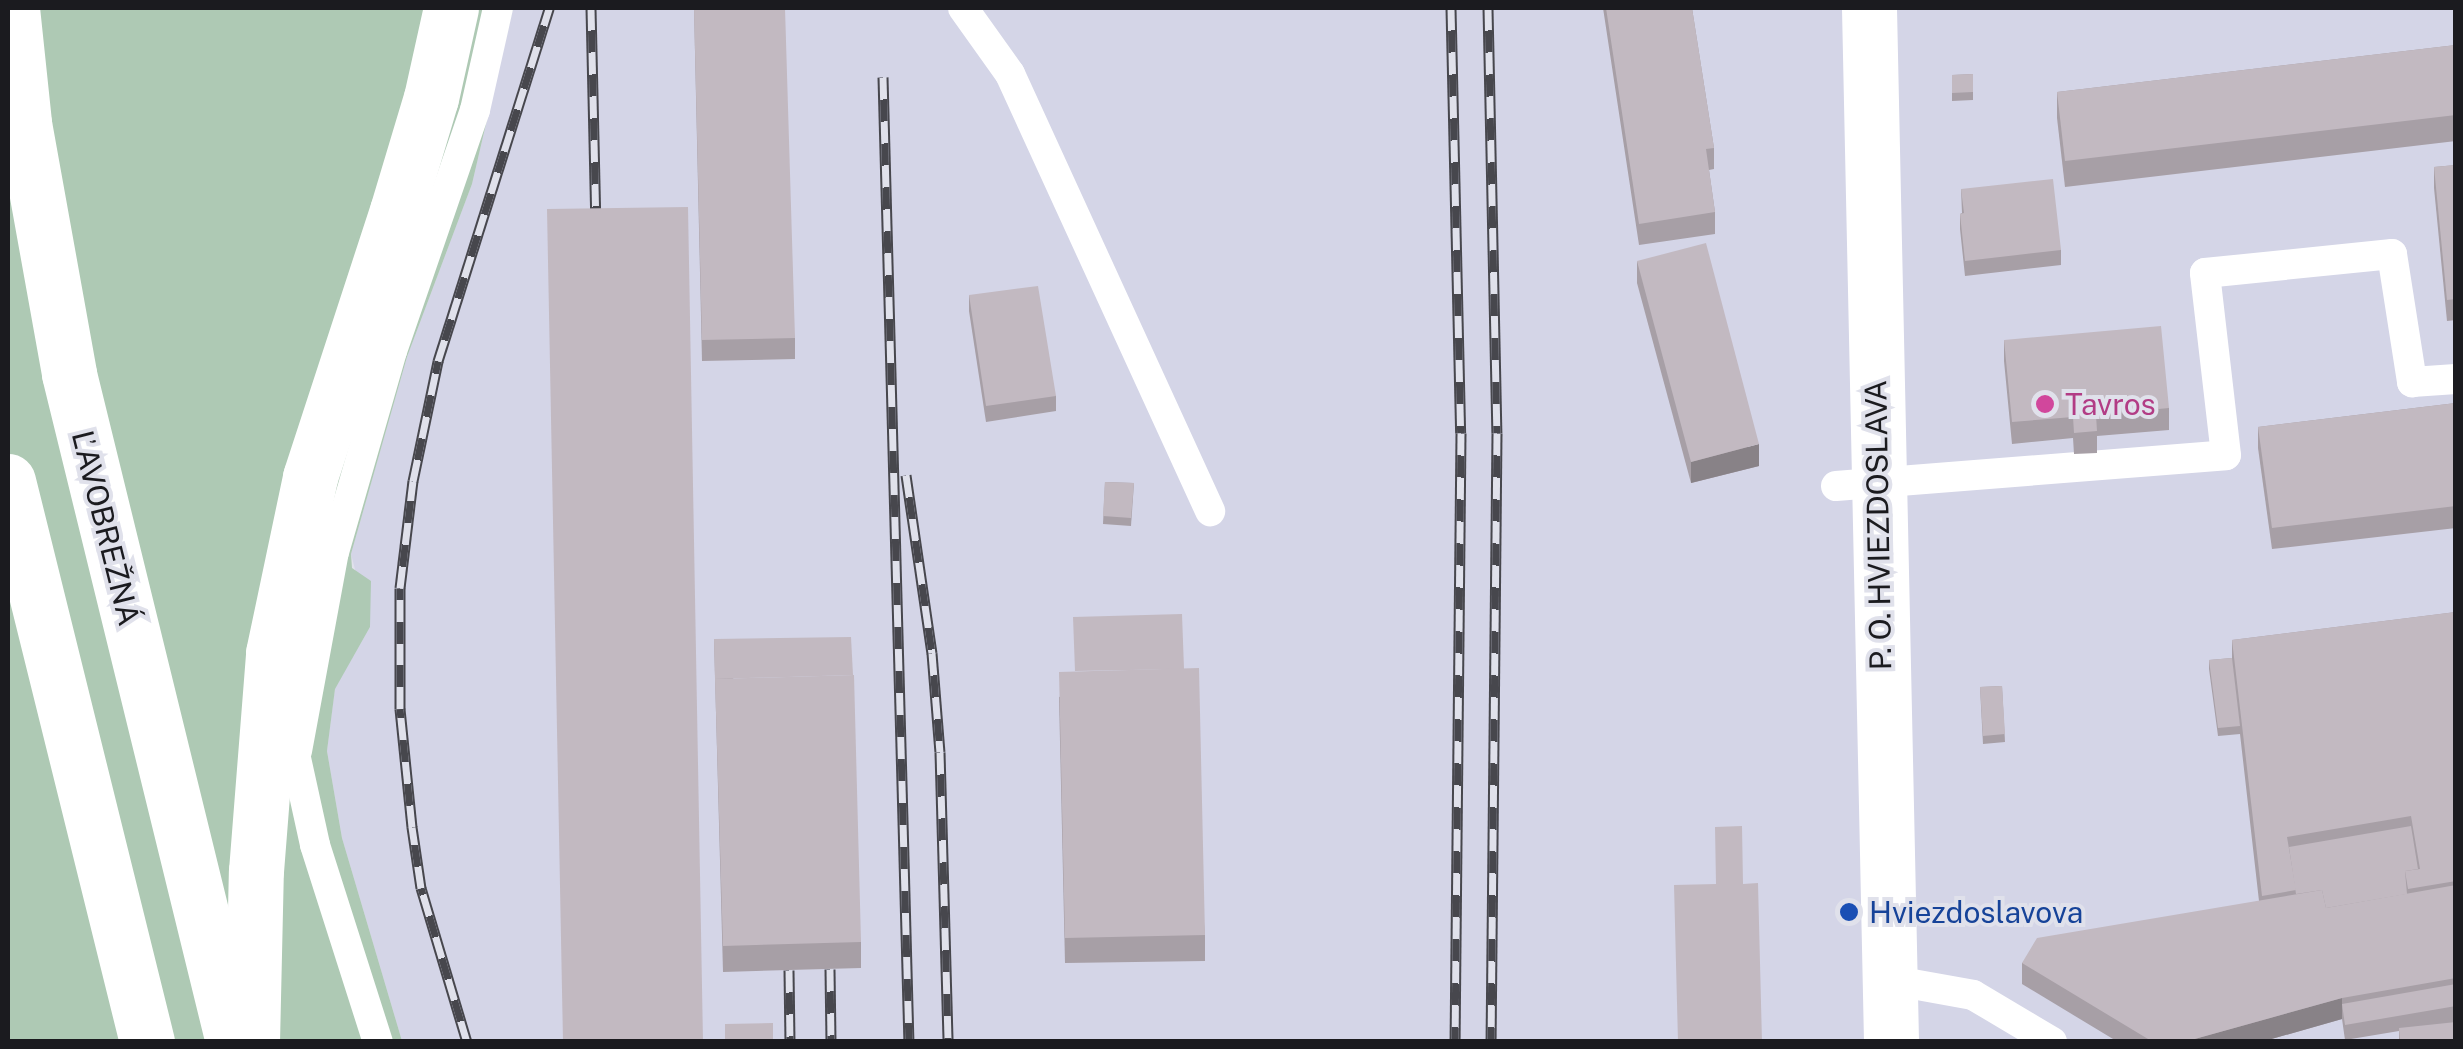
<!DOCTYPE html>
<meta charset="utf-8">
<style>
body{margin:0}
#map{position:relative;width:2463px;height:1049px;overflow:hidden;background:#e0e1eb;font-family:"Public Sans",sans-serif}
div>[style]{position:absolute}
.built>*{inset:0;background:#d4d5e7}
.green>*{inset:0;background:#aec9b4}
.service>*{height:30px;margin:-15px;padding:0 15px;transform-origin:15px;border-radius:15px;background:#fff}
.minor>*{height:55px;margin:-27.5px;padding:0 27.5px;transform-origin:27.5px;border-radius:27.5px;background:#fff}
.secondary>*{height:55px;margin:-27.5px;padding:0 27.5px;transform-origin:27.5px;border-radius:27.5px;background:#fff}
.primary>*{height:55px;margin:-27.5px;padding:0 27.5px;transform-origin:27.5px;border-radius:27.5px;background:#fff}
.rail>*{height:11px;margin-top:-5.5px;transform-origin:0;background:repeating-linear-gradient(90deg,#e0e1eb 0 22px,#47474d 0 44px);box-sizing:border-box;border-block:2px solid #47474d}
.wall>*{inset:0;background:#a79fa6}
.shaded-wall>*{inset:0;background:#888287}
.building>*{inset:0;background:#c2b9c1}
.dots>*{width:28px;height:28px;translate:-50% -50%;box-sizing:border-box;border:5px solid #e0e1eb;border-radius:50%}
span{translate:-50% -50%;white-space:nowrap;text-align:center;line-height:1.15;-webkit-text-stroke:8px #e0e1eb;paint-order:stroke}
.hotel-label{font-size:30px;color:#b23c85}
.left{translate:0 -50%;text-align:left}
.street-label{font-size:30px;color:#1b1b1f}
.transit-label{font-size:30px;color:#164399}
.frame{position:absolute;inset:0;border:10px solid #1b1b1f;pointer-events:none}
</style>
<div id="map">
<div class="built">
<i style="clip-path:polygon(513px 8px,2455px 8px,2455px 1041px,402px 1041px,342px 838px,327px 751px,335px 688px,370px 627px,351px 554px,407px 357px,472px 184px)"></i>
</div>
<div class="green">
<i style="clip-path:polygon(8px 8px,513px 8px,472px 184px,407px 357px,351px 554px,352px 568px,371px 581px,370px 627px,335px 689px,327px 751px,342px 838px,402px 1041px,8px 1041px)"></i>
</div>
<div class="service">
<i style="left:963px;top:8px;width:81px;rotate:54.5deg"></i>
<i style="left:1010px;top:74px;width:481px;rotate:65.4deg"></i>
<i style="left:1836px;top:486px;width:391px;rotate:-4.5deg"></i>
<i style="left:2226px;top:455px;width:183px;rotate:-96.6deg"></i>
<i style="left:2205px;top:273px;width:188px;rotate:-5.8deg"></i>
<i style="left:2392px;top:254px;width:130px;rotate:81.1deg"></i>
<i style="left:2412px;top:382px;width:44px;rotate:-3.9deg"></i>
<i style="left:292px;top:740px;width:107px;rotate:77.6deg"></i>
<i style="left:315px;top:845px;width:207px;rotate:72.3deg"></i>
<i style="left:297px;top:751px;width:202px;rotate:-79.5deg"></i>
<i style="left:334px;top:552px;width:209px;rotate:-73.9deg"></i>
<i style="left:392px;top:351px;width:255px;rotate:-71deg"></i>
<i style="left:475px;top:110px;width:105px;rotate:-77.3deg"></i>
<i style="left:1890px;top:980px;width:84px;rotate:10.2deg"></i>
<i style="left:1973px;top:995px;width:92px;rotate:30.7deg"></i>
</div>
<div class="minor">
<i style="left:1869px;top:8px;width:1034px;rotate:88.78deg"></i>
</div>
<div class="secondary">
<i style="left:252px;top:1042px;width:171px;rotate:-88.7deg"></i>
<i style="left:256px;top:871px;width:219px;rotate:-85.5deg"></i>
<i style="left:273px;top:653px;width:180px;rotate:-78.1deg"></i>
<i style="left:310px;top:477px;width:280px;rotate:-71.9deg"></i>
<i style="left:397px;top:211px;width:118px;rotate:-73.3deg"></i>
<i style="left:431px;top:98px;width:92px;rotate:-77.5deg"></i>
</div>
<div class="primary">
<i style="left:12px;top:8px;width:116px;rotate:84deg"></i>
<i style="left:24px;top:123px;width:255px;rotate:79.8deg"></i>
<i style="left:69px;top:374px;width:688px;rotate:76.21deg"></i>
<i style="left:8px;top:481px;width:578px;rotate:76.08deg"></i>
</div>
<div class="rail">
<i style="left:591px;top:8px;width:226px;rotate:88.7deg"></i>
<i style="left:1451px;top:8px;width:425px;rotate:88.7deg"></i>
<i style="left:1461px;top:433px;width:609px;rotate:90.56deg"></i>
<i style="left:1488px;top:8px;width:425px;rotate:88.8deg"></i>
<i style="left:1497px;top:433px;width:609px;rotate:90.56deg"></i>
<i style="left:883px;top:77px;width:965px;rotate:88.46deg"></i>
<i style="left:906px;top:475px;width:180px;rotate:81.7deg"></i>
<i style="left:932px;top:653px;width:99px;rotate:85.4deg"></i>
<i style="left:940px;top:752px;width:290px;rotate:88.4deg"></i>
<i style="left:830px;top:969px;width:73px;rotate:89.2deg"></i>
<i style="left:789px;top:970px;width:72px;rotate:89.2deg"></i>
<i style="left:1137px;top:1039px;width:3px;rotate:90deg"></i>
<i style="left:467px;top:1042px;width:161px;rotate:-106.6deg"></i>
<i style="left:421px;top:888px;width:62px;rotate:-98.4deg"></i>
<i style="left:412px;top:827px;width:119px;rotate:-95.8deg"></i>
<i style="left:400px;top:709px;width:121px;rotate:-90deg"></i>
<i style="left:400px;top:588px;width:108px;rotate:-83.1deg"></i>
<i style="left:413px;top:481px;width:123px;rotate:-78.2deg"></i>
<i style="left:438px;top:361px;width:370px;rotate:-72.5deg"></i>
</div>
<div class="wall">
<i style="clip-path:polygon(694px 8px,795px 338px,795px 359px,702px 361px)"></i>
<i style="clip-path:polygon(1603px 8px,1692px 8px,1714px 148px,1714px 169px,1709px 170px,1715px 212px,1715px 234px,1639px 245px)"></i>
<i style="clip-path:polygon(2456px 45px,2456px 141px,2065px 187px,2057px 118px,2057px 92px)"></i>
<i style="clip-path:polygon(1973px 74px,1973px 100px,1952px 101px,1952px 75px)"></i>
<i style="clip-path:polygon(2456px 165px,2456px 320px,2447px 321px,2434px 188px,2434px 167px)"></i>
<i style="clip-path:polygon(1961px 189px,2061px 250px,2061px 265px,1965px 276px,1960px 229px,1960px 214px,1962px 213px)"></i>
<i style="clip-path:polygon(1637px 261px,1759px 466px,1691px 483px,1637px 283px)"></i>
<i style="clip-path:polygon(969px 295px,1056px 396px,1056px 411px,986px 422px,969px 311px)"></i>
<i style="clip-path:polygon(2004px 340px,2169px 408px,2169px 430px,2097px 436px,2097px 453px,2074px 454px,2073px 438px,2012px 444px,2004px 361px)"></i>
<i style="clip-path:polygon(2456px 403px,2456px 528px,2272px 549px,2258px 448px,2258px 427px)"></i>
<i style="clip-path:polygon(1105px 482px,1134px 483px,1131px 526px,1103px 524px)"></i>
<i style="clip-path:polygon(2456px 612px,2456px 1042px,2399px 1042px,2399px 1031px,2345px 1040px,2342px 1019px,2261px 1042px,2118px 1042px,2022px 984px,2022px 963px,2259px 901px,2240px 734px,2218px 736px,2209px 669px,2209px 660px,2232px 658px,2232px 640px)"></i>
<i style="clip-path:polygon(714px 639px,861px 942px,861px 968px,723px 972px)"></i>
<i style="clip-path:polygon(1184px 669px,1205px 935px,1205px 961px,1065px 963px,1059px 697px)"></i>
<i style="clip-path:polygon(2002px 686px,2005px 742px,1983px 744px,1980px 687px)"></i>
</div>
<div class="shaded-wall">
<i style="clip-path:polygon(1759px 444px,1759px 466px,1691px 483px,1691px 462px)"></i>
<i style="clip-path:polygon(2342px 998px,2342px 1019px,2261px 1042px,2184px 1042px)"></i>
</div>
<div class="building">
<i style="clip-path:polygon(694px 8px,785px 8px,795px 338px,702px 340px)"></i>
<i style="clip-path:polygon(1606px 8px,1692px 8px,1714px 148px,1706px 149px,1715px 212px,1639px 224px)"></i>
<i style="clip-path:polygon(2456px 45px,2456px 115px,2065px 161px,2057px 92px)"></i>
<i style="clip-path:polygon(1973px 74px,1973px 92px,1952px 93px,1952px 75px)"></i>
<i style="clip-path:polygon(2456px 165px,2456px 299px,2447px 300px,2434px 167px)"></i>
<i style="clip-path:polygon(2053px 179px,2061px 250px,1965px 261px,1960px 214px,1964px 213px,1961px 189px)"></i>
<i style="clip-path:polygon(688px 207px,703px 1042px,563px 1042px,547px 209px)"></i>
<i style="clip-path:polygon(1706px 243px,1759px 444px,1691px 462px,1637px 261px)"></i>
<i style="clip-path:polygon(1038px 286px,1056px 396px,986px 406px,969px 295px)"></i>
<i style="clip-path:polygon(2161px 326px,2169px 408px,2096px 415px,2097px 431px,2074px 433px,2073px 417px,2012px 422px,2004px 340px)"></i>
<i style="clip-path:polygon(2456px 403px,2456px 506px,2272px 528px,2258px 427px)"></i>
<i style="clip-path:polygon(1105px 482px,1134px 483px,1131px 518px,1103px 516px)"></i>
<i style="clip-path:polygon(2456px 612px,2456px 881px,2408px 889px,2405px 871px,2420px 869px,2411px 816px,2287px 837px,2296px 890px,2262px 896px,2232px 640px)"></i>
<i style="clip-path:polygon(1182px 614px,1184px 669px,1075px 671px,1073px 617px)"></i>
<i style="clip-path:polygon(851px 637px,853px 675px,715px 679px,714px 639px)"></i>
<i style="clip-path:polygon(2232px 658px,2240px 726px,2218px 728px,2209px 660px)"></i>
<i style="clip-path:polygon(1199px 668px,1205px 935px,1065px 938px,1059px 672px)"></i>
<i style="clip-path:polygon(854px 675px,861px 942px,723px 946px,715px 679px)"></i>
<i style="clip-path:polygon(2002px 686px,2005px 734px,1983px 736px,1980px 687px)"></i>
<i style="clip-path:polygon(1742px 826px,1743px 884px,1758px 883px,1762px 1042px,1678px 1042px,1674px 885px,1716px 884px,1715px 827px)"></i>
<i style="clip-path:polygon(2411px 826px,2418px 869px,2405px 871px,2407px 894px,2326px 908px,2322px 890px,2296px 894px,2289px 847px)"></i>
<i style="clip-path:polygon(2456px 885px,2456px 978px,2342px 998px,2184px 1042px,2153px 1042px,2022px 963px,2037px 938px,2322px 890px,2326px 908px)"></i>
<i style="clip-path:polygon(2456px 984px,2456px 1006px,2345px 1025px,2342px 1004px)"></i>
<i style="clip-path:polygon(2456px 1022px,2456px 1042px,2400px 1042px,2399px 1028px)"></i>
<i style="clip-path:polygon(773px 1023px,773px 1042px,725px 1042px,725px 1024px)"></i>
</div>
<div class="dots">
<i style="left:2045px;top:404px;background:#d1479c"></i>
<i style="left:1849px;top:912px;background:#1a4fb4"></i>
</div>
<div class="hotel-label">
<span class="left" style="left:2065px;top:404px">Tavros</span>
</div>
<div class="street-label">
<span style="left:1878px;top:525px;rotate:-91deg">P. O. HVIEZDOSLAVA</span>
<span style="left:106px;top:528px;rotate:76deg">ĽAVOBREŽNÁ</span>
</div>
<div class="transit-label">
<span class="left" style="left:1869px;top:912px">Hviezdoslavova</span>
</div>
<div class="frame"></div>
</div>
